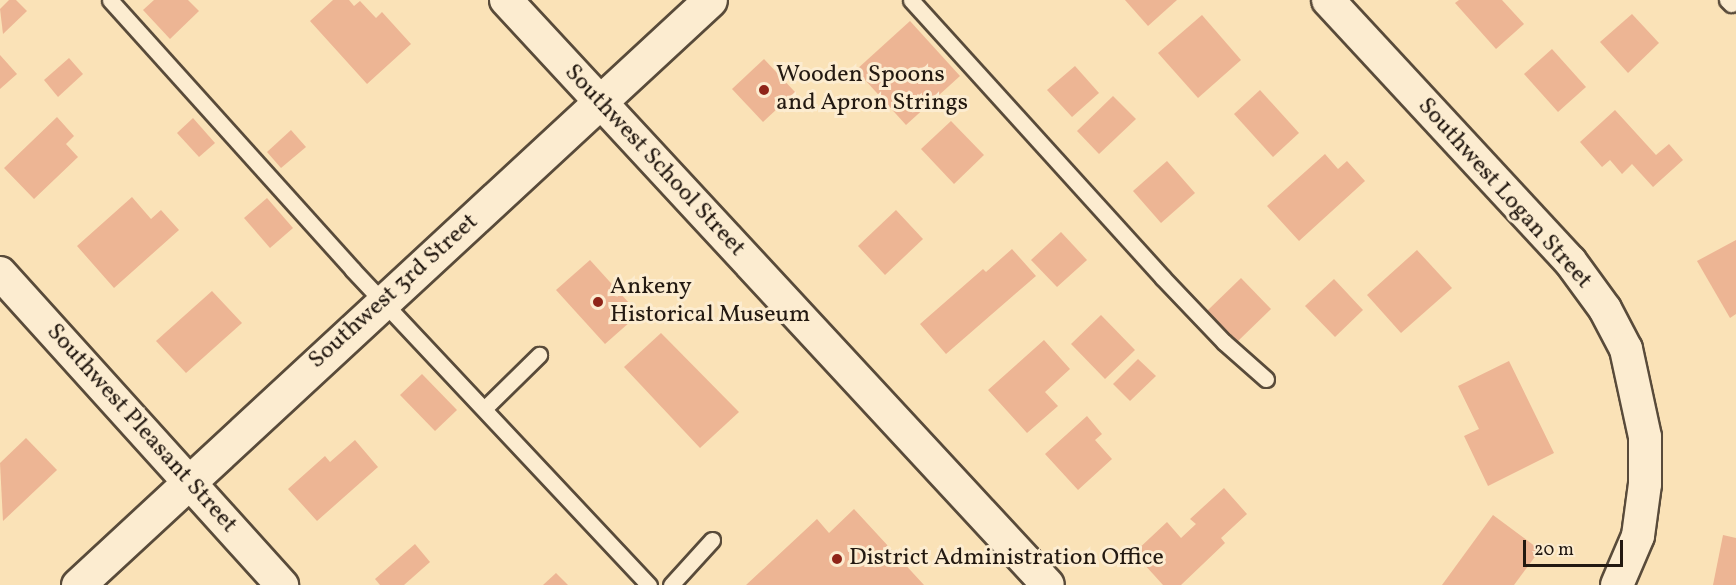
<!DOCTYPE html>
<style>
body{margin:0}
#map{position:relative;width:1736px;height:585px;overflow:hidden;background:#fae2b7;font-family:Vollkorn,serif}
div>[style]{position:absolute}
.building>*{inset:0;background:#edb594}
.roads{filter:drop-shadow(2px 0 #594b3a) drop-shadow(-2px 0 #594b3a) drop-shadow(0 2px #594b3a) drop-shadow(0 -2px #594b3a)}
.lane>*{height:15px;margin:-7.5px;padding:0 7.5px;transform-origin:7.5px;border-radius:7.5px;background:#fcecd0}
.street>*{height:32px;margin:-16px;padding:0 16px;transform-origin:16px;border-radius:16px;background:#fcecd0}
.secondary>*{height:33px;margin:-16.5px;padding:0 16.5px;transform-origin:16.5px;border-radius:16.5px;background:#fcecd0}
.dots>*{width:16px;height:16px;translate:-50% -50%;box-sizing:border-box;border:3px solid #fcecd0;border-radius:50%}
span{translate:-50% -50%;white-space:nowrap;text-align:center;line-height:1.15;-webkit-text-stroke:6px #fcecd0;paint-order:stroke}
.poi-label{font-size:24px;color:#231911}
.left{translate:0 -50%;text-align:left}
.street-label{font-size:24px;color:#231911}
.scale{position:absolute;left:1523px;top:540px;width:100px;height:27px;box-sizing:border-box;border:3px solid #231911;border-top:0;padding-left:8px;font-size:18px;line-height:21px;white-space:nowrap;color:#231911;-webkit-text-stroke:4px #fcecd0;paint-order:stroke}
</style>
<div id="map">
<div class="building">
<i style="clip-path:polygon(9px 0,16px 0,27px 11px,3px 34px,0 9px)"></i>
<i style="clip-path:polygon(154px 0,188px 0,199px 11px,170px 39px,143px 10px)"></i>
<i style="clip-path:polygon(333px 0,349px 0,354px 6px,360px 1px,376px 18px,382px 12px,411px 44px,367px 84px,310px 21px)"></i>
<i style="clip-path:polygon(1125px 0,1177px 0,1148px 26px)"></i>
<i style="clip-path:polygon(1459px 0,1502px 0,1524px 24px,1496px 49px,1455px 3px)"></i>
<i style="clip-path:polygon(1632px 14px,1659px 43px,1628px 73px,1600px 42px)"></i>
<i style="clip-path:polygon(1202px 15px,1241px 60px,1198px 98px,1158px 53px)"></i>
<i style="clip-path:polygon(910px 21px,960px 76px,906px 125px,856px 70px)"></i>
<i style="clip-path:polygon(1552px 49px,1586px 87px,1558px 112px,1524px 74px)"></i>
<i style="clip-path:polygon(0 55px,17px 74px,0 89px)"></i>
<i style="clip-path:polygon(69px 58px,83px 74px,58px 97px,44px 80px)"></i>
<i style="clip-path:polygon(764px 59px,795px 92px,763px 122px,732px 89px)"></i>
<i style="clip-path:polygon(1075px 66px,1099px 93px,1072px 117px,1047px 90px)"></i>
<i style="clip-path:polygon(1260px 90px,1299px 133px,1273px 157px,1234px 114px)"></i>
<i style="clip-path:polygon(1113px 96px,1136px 119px,1099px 154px,1077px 131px)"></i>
<i style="clip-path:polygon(1615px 110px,1656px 155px,1669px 144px,1683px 160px,1653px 187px,1632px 164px,1622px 174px,1610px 160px,1602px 167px,1580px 142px)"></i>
<i style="clip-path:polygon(57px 117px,74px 136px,66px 144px,78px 157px,34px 199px,4px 168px)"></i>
<i style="clip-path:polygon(193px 118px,215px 143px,199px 157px,177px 133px)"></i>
<i style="clip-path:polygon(951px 121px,984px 155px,954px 184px,921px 149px)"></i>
<i style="clip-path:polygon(291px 130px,306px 147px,281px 168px,267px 152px)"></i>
<i style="clip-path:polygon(1325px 154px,1338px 169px,1347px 161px,1365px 181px,1299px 241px,1267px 206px)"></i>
<i style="clip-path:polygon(1167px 161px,1195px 193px,1161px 223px,1133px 191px)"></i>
<i style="clip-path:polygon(132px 197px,151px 219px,161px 210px,179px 230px,114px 288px,77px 246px)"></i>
<i style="clip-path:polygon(267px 198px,293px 228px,270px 248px,244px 218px)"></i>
<i style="clip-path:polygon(896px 210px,923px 239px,885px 275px,858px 246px)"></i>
<i style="clip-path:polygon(1061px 232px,1087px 260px,1057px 287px,1031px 260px)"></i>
<i style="clip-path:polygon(1736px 240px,1736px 314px,1730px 318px,1697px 261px)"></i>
<i style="clip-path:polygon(1012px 249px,1036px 276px,946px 354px,920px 324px,983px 269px,986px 272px)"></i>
<i style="clip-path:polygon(1417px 250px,1452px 288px,1401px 333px,1367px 295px)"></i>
<i style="clip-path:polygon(590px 260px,639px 314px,605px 344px,556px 290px)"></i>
<i style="clip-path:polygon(1241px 278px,1271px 309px,1237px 342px,1207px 311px)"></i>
<i style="clip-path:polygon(1334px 279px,1363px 310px,1335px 337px,1305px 306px)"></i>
<i style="clip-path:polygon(212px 291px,242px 323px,186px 373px,156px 341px)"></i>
<i style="clip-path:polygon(1101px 315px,1135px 350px,1105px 379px,1071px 344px)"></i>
<i style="clip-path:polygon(661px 333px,739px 412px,700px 448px,624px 367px)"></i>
<i style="clip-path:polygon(1044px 340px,1070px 369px,1045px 392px,1058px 406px,1027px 433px,988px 390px)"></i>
<i style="clip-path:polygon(1138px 359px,1156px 376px,1130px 401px,1113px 384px)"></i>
<i style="clip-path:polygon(1509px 361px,1554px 453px,1488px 486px,1464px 436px,1479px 429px,1458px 386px)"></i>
<i style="clip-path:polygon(422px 374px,457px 410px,435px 431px,400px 395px)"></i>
<i style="clip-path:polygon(1087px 416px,1102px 434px,1095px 440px,1112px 459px,1078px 490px,1045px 454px)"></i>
<i style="clip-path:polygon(26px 438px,57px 470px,3px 521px,0 463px)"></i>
<i style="clip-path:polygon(355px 440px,378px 467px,317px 521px,288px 489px,325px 456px,330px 462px)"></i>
<i style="clip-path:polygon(1224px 488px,1247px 514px,1221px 538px,1225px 543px,1181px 585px,1163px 585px,1134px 553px,1167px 522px,1181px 538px,1196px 524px,1190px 519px)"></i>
<i style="clip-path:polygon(854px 509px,924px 585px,746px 585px,817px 519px,829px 533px)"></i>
<i style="clip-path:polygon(1493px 515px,1540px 550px,1514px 585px,1442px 585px)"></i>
<i style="clip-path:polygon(1723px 535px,1736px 538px,1736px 585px,1713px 585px)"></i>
<i style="clip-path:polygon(415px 544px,430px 562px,404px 585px,380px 585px,375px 579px)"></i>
<i style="clip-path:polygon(556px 573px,568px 585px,543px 585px)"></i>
</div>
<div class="roads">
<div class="lane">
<i style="left:110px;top:0;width:362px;rotate:48deg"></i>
<i style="left:352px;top:269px;width:434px;rotate:46.8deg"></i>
<i style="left:911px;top:0;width:374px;rotate:47.8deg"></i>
<i style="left:1162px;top:277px;width:90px;rotate:46.4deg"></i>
<i style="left:1224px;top:342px;width:56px;rotate:41.4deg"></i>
<i style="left:1727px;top:0;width:6px;rotate:45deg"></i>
<i style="left:485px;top:408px;width:76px;rotate:-44.5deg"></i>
<i style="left:671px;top:585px;width:61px;rotate:-47.7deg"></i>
</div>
<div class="street">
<i style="left:506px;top:0;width:797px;rotate:47.19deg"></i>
<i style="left:1328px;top:0;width:356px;rotate:47.2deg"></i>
<i style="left:1570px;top:261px;width:59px;rotate:53.9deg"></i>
<i style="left:1605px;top:309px;width:45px;rotate:62.3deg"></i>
<i style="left:1626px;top:349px;width:90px;rotate:77.8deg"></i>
<i style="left:1645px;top:437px;width:47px;rotate:90deg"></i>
<i style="left:1645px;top:484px;width:52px;rotate:97.7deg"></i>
<i style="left:1638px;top:536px;width:53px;rotate:113.2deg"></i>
<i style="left:0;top:273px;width:421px;rotate:47.9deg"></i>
</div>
<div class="secondary">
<i style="left:78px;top:585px;width:861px;rotate:-42.79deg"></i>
</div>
</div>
<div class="dots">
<i style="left:764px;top:90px;background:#8f2418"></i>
<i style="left:598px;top:302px;background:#8f2418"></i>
<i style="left:837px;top:559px;background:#8f2418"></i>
</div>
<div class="poi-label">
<span class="left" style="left:776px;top:90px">Wooden Spoons<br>and Apron Strings</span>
<span class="left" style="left:610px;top:302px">Ankeny<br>Historical Museum</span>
<span class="left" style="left:849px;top:559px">District Administration Office</span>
</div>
<div class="street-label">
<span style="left:654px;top:161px;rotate:47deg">Southwest School Street</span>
<span style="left:1504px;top:194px;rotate:48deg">Southwest Logan Street</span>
<span style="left:394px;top:292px;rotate:-42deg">Southwest 3rd Street</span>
<span style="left:141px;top:429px;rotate:48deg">Southwest Pleasant Street</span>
</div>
<div class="scale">20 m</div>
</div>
